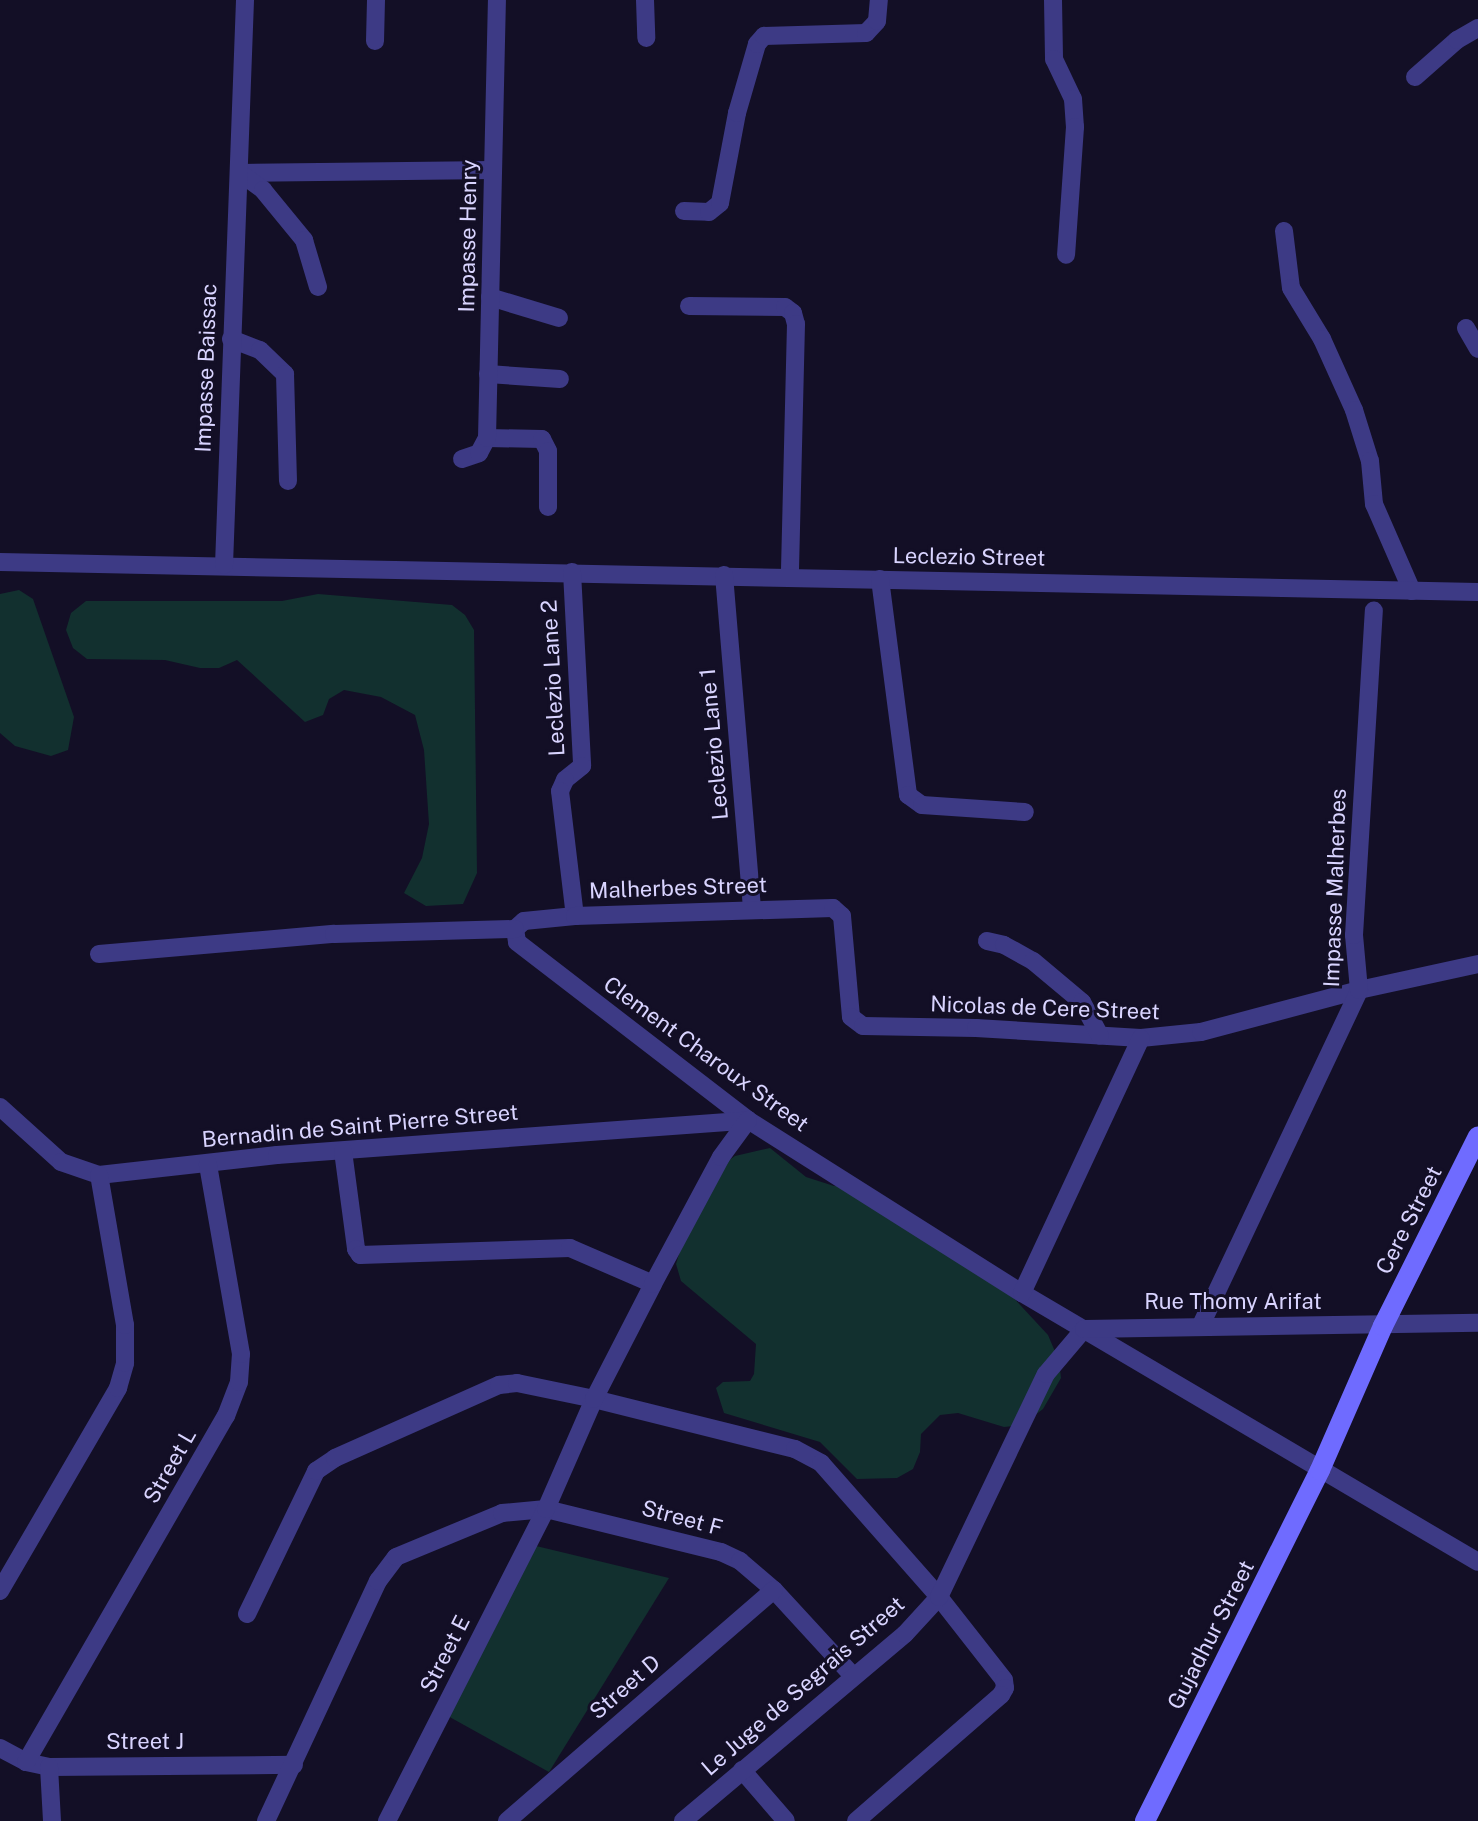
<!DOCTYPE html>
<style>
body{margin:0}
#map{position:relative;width:1478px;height:1821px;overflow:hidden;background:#130f26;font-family:"Public Sans",sans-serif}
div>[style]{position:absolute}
.green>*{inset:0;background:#12302f}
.street>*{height:18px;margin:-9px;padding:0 9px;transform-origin:9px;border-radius:9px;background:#3d3a85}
.secondary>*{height:20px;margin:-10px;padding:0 10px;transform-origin:10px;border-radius:10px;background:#6f6bff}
span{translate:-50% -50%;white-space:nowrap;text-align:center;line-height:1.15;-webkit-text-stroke:6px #130f26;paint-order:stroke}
.street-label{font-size:22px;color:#d9d4ff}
</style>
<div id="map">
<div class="green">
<i style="clip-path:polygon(19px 590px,33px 599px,74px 717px,68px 750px,51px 756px,15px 746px,0 733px,0 594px)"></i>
<i style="clip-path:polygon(318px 594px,452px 605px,465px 615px,474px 630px,477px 873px,463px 904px,426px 906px,404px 893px,422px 858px,429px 824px,424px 750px,415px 715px,381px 697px,344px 690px,329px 699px,323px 715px,305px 722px,237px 660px,219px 668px,200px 668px,165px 660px,87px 659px,73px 648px,66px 630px,71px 613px,86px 601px,282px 601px)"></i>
<i style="clip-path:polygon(770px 1148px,806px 1177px,834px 1186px,862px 1185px,998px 1281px,1048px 1335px,1059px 1361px,1061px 1378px,1043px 1409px,1022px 1425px,1004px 1427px,958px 1413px,940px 1415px,921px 1434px,920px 1452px,913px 1469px,897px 1478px,857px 1479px,820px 1442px,724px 1413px,716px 1388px,723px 1382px,750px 1381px,754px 1374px,756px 1344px,681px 1281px,676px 1264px,687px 1228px,721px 1166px,735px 1156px)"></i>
<i style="clip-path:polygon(532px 1545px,669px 1578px,549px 1772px,446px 1715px)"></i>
</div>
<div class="street">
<i style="left:645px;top:0;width:38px;rotate:88deg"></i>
<i style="left:1053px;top:0;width:59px;rotate:89deg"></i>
<i style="left:1054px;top:59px;width:44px;rotate:64.6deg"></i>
<i style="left:1073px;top:99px;width:28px;rotate:86deg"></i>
<i style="left:1075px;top:127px;width:128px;rotate:94deg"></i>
<i style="left:375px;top:41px;width:41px;rotate:-88.6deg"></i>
<i style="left:1415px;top:77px;width:56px;rotate:-41.4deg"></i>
<i style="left:1457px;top:40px;width:24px;rotate:-30deg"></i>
<i style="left:240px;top:173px;width:253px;rotate:-0.7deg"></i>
<i style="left:240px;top:173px;width:29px;rotate:36deg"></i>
<i style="left:263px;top:190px;width:65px;rotate:50.6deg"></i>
<i style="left:304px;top:240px;width:49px;rotate:73.4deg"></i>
<i style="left:684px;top:211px;width:25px;rotate:2deg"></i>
<i style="left:709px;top:212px;width:14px;rotate:-39deg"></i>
<i style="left:720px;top:203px;width:92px;rotate:-79.3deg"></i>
<i style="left:737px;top:113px;width:72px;rotate:-73.8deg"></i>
<i style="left:757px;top:44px;width:11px;rotate:-49deg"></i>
<i style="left:764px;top:36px;width:102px;rotate:-1.7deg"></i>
<i style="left:866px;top:33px;width:16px;rotate:-47deg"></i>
<i style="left:877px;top:21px;width:21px;rotate:-85deg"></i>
<i style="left:1284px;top:231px;width:57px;rotate:83deg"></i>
<i style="left:1291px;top:288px;width:60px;rotate:58.7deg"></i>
<i style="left:1322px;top:339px;width:78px;rotate:65.7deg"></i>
<i style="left:1354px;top:410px;width:53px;rotate:72.6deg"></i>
<i style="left:1370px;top:461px;width:43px;rotate:84.7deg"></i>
<i style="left:1374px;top:504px;width:95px;rotate:66.4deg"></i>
<i style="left:490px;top:297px;width:72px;rotate:16.9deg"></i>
<i style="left:689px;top:306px;width:96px;rotate:0.6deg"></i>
<i style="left:785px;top:307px;width:10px;rotate:37deg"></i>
<i style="left:793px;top:313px;width:11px;rotate:75deg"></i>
<i style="left:796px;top:324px;width:253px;rotate:91.4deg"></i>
<i style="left:1466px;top:328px;width:24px;rotate:60deg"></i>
<i style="left:231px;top:339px;width:31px;rotate:21deg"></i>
<i style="left:260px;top:350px;width:35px;rotate:44deg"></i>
<i style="left:285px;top:374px;width:107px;rotate:88.4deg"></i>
<i style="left:488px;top:374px;width:72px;rotate:4deg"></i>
<i style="left:487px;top:438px;width:55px;rotate:1deg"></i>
<i style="left:542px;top:439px;width:13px;rotate:63deg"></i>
<i style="left:548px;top:451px;width:56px;rotate:90deg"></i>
<i style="left:462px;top:459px;width:18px;rotate:-19deg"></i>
<i style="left:479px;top:453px;width:17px;rotate:-62deg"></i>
<i style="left:487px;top:438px;width:438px;rotate:-88.7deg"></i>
<i style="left:0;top:562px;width:1478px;rotate:1.16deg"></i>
<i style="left:224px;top:565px;width:565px;rotate:-87.87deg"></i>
<i style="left:572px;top:572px;width:194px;rotate:87deg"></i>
<i style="left:582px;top:766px;width:22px;rotate:141deg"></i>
<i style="left:565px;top:780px;width:12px;rotate:114deg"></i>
<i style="left:560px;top:791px;width:126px;rotate:83.2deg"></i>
<i style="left:724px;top:575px;width:335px;rotate:85.2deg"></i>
<i style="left:880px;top:579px;width:218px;rotate:82.6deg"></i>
<i style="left:908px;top:795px;width:17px;rotate:36deg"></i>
<i style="left:922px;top:805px;width:103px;rotate:3.9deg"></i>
<i style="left:515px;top:929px;width:13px;rotate:81deg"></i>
<i style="left:517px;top:942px;width:292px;rotate:37.6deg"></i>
<i style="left:748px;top:1120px;width:324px;rotate:32.3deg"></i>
<i style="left:1022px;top:1293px;width:529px;rotate:30.54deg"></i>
<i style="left:515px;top:929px;width:12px;rotate:-42deg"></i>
<i style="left:524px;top:921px;width:51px;rotate:-5.6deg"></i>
<i style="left:575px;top:916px;width:258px;rotate:-1.8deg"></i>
<i style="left:833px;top:908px;width:12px;rotate:42deg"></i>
<i style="left:842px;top:916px;width:101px;rotate:84.9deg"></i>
<i style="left:851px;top:1017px;width:15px;rotate:37deg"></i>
<i style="left:863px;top:1026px;width:113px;rotate:1deg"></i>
<i style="left:976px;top:1028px;width:165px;rotate:3.5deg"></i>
<i style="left:1141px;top:1038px;width:60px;rotate:-5.7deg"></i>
<i style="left:1201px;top:1032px;width:163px;rotate:-14.9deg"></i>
<i style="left:1359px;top:990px;width:122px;rotate:-12.3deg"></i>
<i style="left:987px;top:941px;width:17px;rotate:13deg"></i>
<i style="left:1004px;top:945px;width:33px;rotate:29deg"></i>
<i style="left:1033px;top:961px;width:64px;rotate:39.9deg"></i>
<i style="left:1082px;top:1002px;width:38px;rotate:62deg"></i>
<i style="left:99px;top:954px;width:236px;rotate:-4.9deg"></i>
<i style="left:334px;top:934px;width:181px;rotate:-1.6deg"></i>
<i style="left:0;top:1107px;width:82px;rotate:42deg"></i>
<i style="left:61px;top:1162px;width:40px;rotate:18.9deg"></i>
<i style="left:99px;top:1175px;width:179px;rotate:-6.4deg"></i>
<i style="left:277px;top:1155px;width:472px;rotate:-4.2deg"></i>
<i style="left:343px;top:1151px;width:99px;rotate:82.4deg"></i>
<i style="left:356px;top:1249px;width:7px;rotate:56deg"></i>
<i style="left:360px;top:1255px;width:210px;rotate:-1.9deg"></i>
<i style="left:570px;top:1248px;width:90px;rotate:23.4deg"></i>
<i style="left:1022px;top:1293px;width:281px;rotate:-65deg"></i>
<i style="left:1201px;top:1325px;width:370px;rotate:-64.7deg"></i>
<i style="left:1359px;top:990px;width:55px;rotate:-95.2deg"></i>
<i style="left:1354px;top:935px;width:325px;rotate:-86.5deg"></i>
<i style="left:0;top:1591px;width:235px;rotate:-59.8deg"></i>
<i style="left:118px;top:1388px;width:26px;rotate:-74deg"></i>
<i style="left:125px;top:1363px;width:38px;rotate:-90deg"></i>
<i style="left:125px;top:1325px;width:152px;rotate:-99.8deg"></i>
<i style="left:247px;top:1614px;width:159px;rotate:-64.2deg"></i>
<i style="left:316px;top:1471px;width:23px;rotate:-34deg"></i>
<i style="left:335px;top:1458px;width:180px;rotate:-24deg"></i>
<i style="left:499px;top:1385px;width:18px;rotate:-6deg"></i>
<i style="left:517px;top:1383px;width:79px;rotate:11.7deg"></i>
<i style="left:594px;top:1399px;width:207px;rotate:14deg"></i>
<i style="left:795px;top:1449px;width:30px;rotate:28deg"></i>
<i style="left:821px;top:1463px;width:179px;rotate:48.6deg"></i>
<i style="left:939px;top:1597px;width:105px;rotate:51.9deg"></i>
<i style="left:1004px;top:1680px;width:8px;rotate:83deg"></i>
<i style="left:1005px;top:1688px;width:8px;rotate:120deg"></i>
<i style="left:1001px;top:1695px;width:192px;rotate:139deg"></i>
<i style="left:0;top:1748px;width:30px;rotate:28deg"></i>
<i style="left:26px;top:1762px;width:24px;rotate:12deg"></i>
<i style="left:49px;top:1767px;width:245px;rotate:-0.5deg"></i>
<i style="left:26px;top:1762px;width:400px;rotate:-60deg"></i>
<i style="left:226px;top:1416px;width:36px;rotate:-69deg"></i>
<i style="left:239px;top:1382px;width:28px;rotate:-86deg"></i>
<i style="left:241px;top:1354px;width:193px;rotate:-99.9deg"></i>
<i style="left:49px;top:1767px;width:54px;rotate:86.8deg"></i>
<i style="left:742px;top:1770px;width:67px;rotate:49.2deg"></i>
<i style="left:266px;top:1821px;width:265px;rotate:-65deg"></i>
<i style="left:378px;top:1581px;width:30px;rotate:-53deg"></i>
<i style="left:396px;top:1557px;width:115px;rotate:-22.5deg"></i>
<i style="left:502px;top:1513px;width:44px;rotate:-5.2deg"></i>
<i style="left:546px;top:1509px;width:180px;rotate:13.8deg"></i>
<i style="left:721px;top:1552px;width:21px;rotate:25deg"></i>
<i style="left:740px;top:1561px;width:45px;rotate:40.5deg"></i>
<i style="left:774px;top:1590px;width:117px;rotate:47.4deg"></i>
<i style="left:387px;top:1821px;width:350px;rotate:-63deg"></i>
<i style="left:546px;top:1509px;width:120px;rotate:-66.4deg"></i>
<i style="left:594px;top:1399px;width:129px;rotate:-62.8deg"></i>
<i style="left:653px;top:1284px;width:144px;rotate:-61.8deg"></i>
<i style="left:721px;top:1157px;width:46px;rotate:-53.9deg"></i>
<i style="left:507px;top:1821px;width:353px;rotate:-40.9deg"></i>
<i style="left:683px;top:1821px;width:290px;rotate:-40.1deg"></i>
<i style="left:905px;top:1634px;width:50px;rotate:-47.4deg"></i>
<i style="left:939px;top:1597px;width:247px;rotate:-64.4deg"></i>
<i style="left:1046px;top:1374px;width:59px;rotate:-49.8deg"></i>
<i style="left:1084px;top:1329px;width:394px;rotate:-0.9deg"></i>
</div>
<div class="secondary">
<i style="left:1145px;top:1821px;width:392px;rotate:-63.5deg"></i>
<i style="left:1320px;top:1470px;width:157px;rotate:-66.4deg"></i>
<i style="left:1383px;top:1326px;width:212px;rotate:-63.4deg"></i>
</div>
<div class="street-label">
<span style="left:468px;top:236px;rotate:-89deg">Impasse Henry</span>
<span style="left:206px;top:368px;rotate:-88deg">Impasse Baissac</span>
<span style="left:969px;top:557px;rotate:1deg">Leclezio Street</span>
<span style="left:553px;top:678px;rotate:-93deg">Leclezio Lane 2</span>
<span style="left:714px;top:744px;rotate:-95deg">Leclezio Lane 1</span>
<span style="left:678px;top:888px;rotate:-2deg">Malherbes Street</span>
<span style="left:1335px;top:888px;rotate:-88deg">Impasse Malherbes</span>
<span style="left:1045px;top:1008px;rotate:2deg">Nicolas de Cere Street</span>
<span style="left:706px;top:1054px;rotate:36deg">Clement Charoux Street</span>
<span style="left:360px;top:1126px;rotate:-5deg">Bernadin de Saint Pierre Street</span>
<span style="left:1409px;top:1220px;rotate:-63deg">Cere Street</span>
<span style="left:1233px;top:1302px">Rue Thomy Arifat</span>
<span style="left:170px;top:1466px;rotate:-60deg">Street L</span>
<span style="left:682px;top:1518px;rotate:15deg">Street F</span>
<span style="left:1211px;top:1635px;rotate:-63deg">Gujadhur Street</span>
<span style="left:445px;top:1654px;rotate:-63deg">Street E</span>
<span style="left:803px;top:1686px;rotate:-41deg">Le Juge de Segrais Street</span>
<span style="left:625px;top:1687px;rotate:-41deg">Street D</span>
<span style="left:145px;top:1742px">Street J</span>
</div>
</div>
